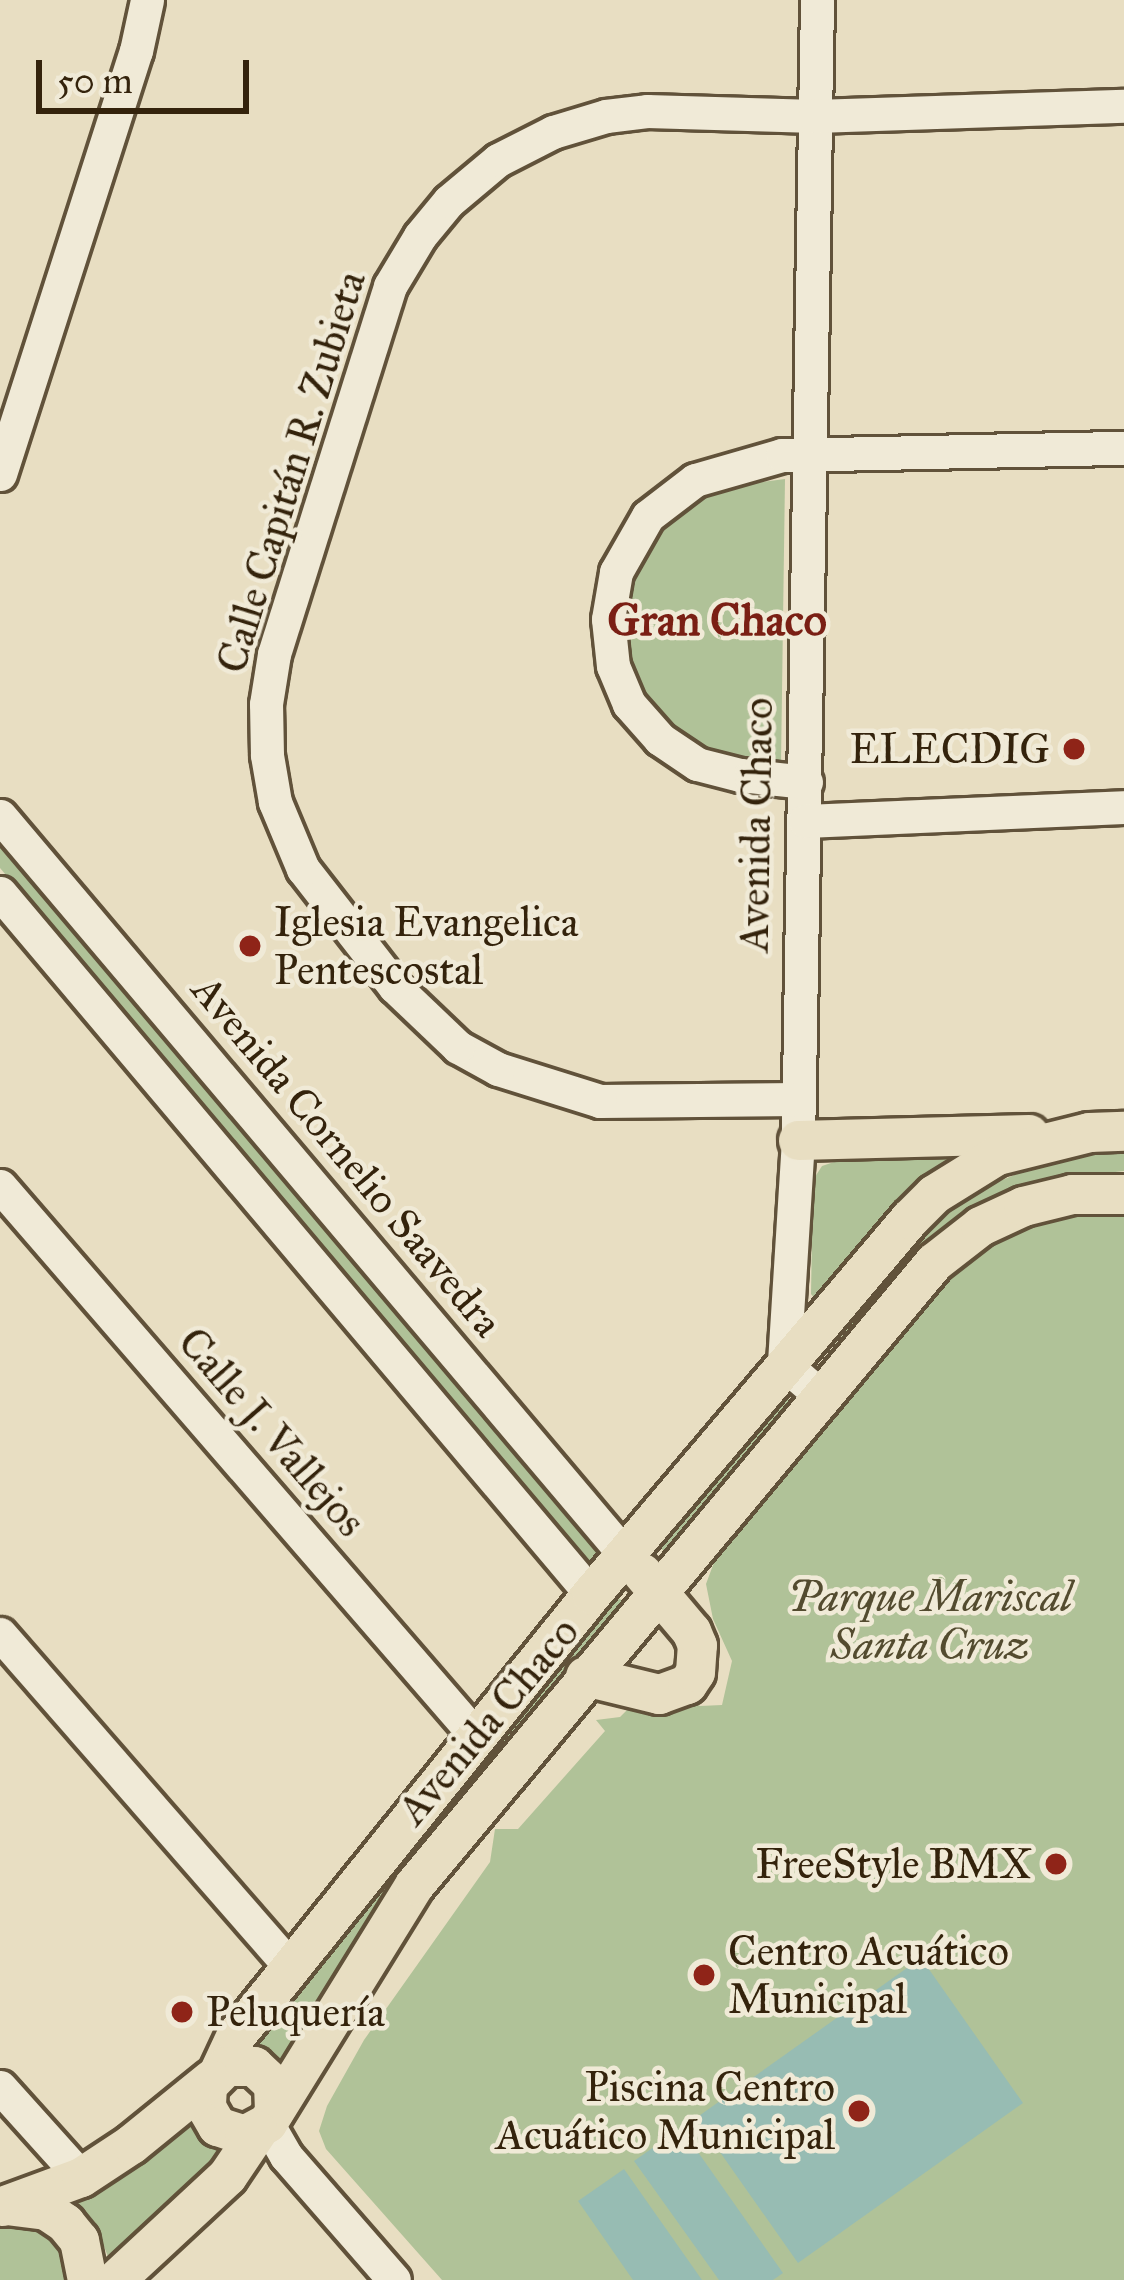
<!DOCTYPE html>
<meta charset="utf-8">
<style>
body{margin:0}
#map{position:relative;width:1124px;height:2280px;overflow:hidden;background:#e8dec2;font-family:"IM FELL Great Primer",serif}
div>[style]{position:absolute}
.green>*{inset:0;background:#b0c298}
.water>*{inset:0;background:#97bcb3}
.roads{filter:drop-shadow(3px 0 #61523a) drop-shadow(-3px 0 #61523a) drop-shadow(0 3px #61523a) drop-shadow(0 -3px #61523a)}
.minor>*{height:33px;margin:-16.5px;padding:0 16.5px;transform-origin:16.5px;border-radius:16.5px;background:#f0ead7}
.major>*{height:39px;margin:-19.5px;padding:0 19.5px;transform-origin:19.5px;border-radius:19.5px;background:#e8dec2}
.dots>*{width:33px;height:33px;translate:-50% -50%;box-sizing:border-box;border:6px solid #f0ead7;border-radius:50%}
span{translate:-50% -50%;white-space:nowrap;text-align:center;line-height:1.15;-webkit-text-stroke:9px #f0ead7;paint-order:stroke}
.street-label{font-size:42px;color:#34230c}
.poi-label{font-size:42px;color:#34230c}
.right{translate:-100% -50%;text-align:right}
.left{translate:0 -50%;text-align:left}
.park-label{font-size:42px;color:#534b2f;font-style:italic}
.neighbourhood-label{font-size:45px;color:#7a1f14;font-weight:700}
.scale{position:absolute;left:36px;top:60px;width:213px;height:54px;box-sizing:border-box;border:6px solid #34230c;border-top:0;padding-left:15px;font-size:36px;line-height:42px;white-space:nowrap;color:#34230c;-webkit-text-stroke:9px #f0ead7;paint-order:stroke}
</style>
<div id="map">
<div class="green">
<i style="clip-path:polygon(785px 479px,781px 764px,758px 763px,704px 752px,679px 737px,635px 693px,620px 622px,630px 577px,665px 520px,688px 500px,725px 487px)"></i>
<i style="clip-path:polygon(0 844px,603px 1556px,592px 1566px,0 868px)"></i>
<i style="clip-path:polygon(1124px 1147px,1124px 1171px,1037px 1181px,970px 1211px,908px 1262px,819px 1362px,811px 1356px,929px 1226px,964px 1196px,1043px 1163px,1087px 1150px)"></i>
<i style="clip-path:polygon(951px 1158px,951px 1167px,816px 1300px,811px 1294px,813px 1180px,822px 1166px,840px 1160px)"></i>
<i style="clip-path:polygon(1124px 1196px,1124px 2280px,442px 2280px,326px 2149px,319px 2131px,327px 2106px,364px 2040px,490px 1862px,495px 1829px,518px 1829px,605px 1731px,596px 1720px,620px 1717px,631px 1706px,688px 1697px,700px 1706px,722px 1705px,732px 1661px,713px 1619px,706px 1584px,739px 1495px,789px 1436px,833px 1420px,871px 1346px,923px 1288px,1029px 1214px)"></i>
<i style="clip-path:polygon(783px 1394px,793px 1403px,665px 1552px,656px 1544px)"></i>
<i style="clip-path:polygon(617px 1596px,628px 1607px,398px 1873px,279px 2073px,249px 2052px)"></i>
<i style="clip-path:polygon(195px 2117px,229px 2150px,109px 2259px,96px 2227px,76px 2203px,165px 2146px)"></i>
<i style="clip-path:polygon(0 2223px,37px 2223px,62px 2243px,69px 2280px,0 2280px)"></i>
</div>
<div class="water">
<i style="clip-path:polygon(921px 1958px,1023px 2103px,798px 2263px,696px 2118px)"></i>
<i style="clip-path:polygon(681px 2128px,783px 2273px,773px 2280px,719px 2280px,634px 2161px)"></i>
<i style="clip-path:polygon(624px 2169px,702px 2280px,633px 2280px,578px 2201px)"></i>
</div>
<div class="roads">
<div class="minor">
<i style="left:817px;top:0;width:1140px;rotate:90.95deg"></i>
<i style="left:798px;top:1140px;width:224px;rotate:93.6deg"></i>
<i style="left:784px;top:1364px;width:49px;rotate:40.9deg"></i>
<i style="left:0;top:474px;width:444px;rotate:-72.2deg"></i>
<i style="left:136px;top:51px;width:52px;rotate:-77.8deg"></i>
<i style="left:806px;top:782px;width:66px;rotate:-173.9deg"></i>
<i style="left:740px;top:775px;width:44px;rotate:-165.7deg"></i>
<i style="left:697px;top:764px;width:45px;rotate:-146deg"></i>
<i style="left:660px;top:739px;width:47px;rotate:-131.5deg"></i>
<i style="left:629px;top:704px;width:41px;rotate:-112.8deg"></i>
<i style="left:613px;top:666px;width:47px;rotate:-96.1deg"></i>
<i style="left:608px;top:619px;width:48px;rotate:-80.3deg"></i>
<i style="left:616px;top:572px;width:64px;rotate:-60.3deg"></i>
<i style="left:648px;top:516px;width:59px;rotate:-37.5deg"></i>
<i style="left:695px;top:480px;width:91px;rotate:-16deg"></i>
<i style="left:782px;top:455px;width:342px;rotate:-1.2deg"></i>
<i style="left:0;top:816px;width:966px;rotate:49.78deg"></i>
<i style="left:805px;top:821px;width:319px;rotate:-2.5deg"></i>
<i style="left:0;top:893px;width:917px;rotate:49.87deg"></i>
<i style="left:798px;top:1099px;width:198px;rotate:179.4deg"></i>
<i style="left:600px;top:1101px;width:107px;rotate:-162.6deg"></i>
<i style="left:498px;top:1069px;width:46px;rotate:-151.2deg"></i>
<i style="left:458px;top:1047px;width:87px;rotate:-136.4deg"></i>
<i style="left:395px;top:987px;width:150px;rotate:-127.9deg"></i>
<i style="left:303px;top:869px;width:73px;rotate:-112.7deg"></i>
<i style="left:275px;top:802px;width:48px;rotate:-99.7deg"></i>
<i style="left:267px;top:755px;width:51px;rotate:-91.1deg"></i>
<i style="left:266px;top:704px;width:51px;rotate:-80.9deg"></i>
<i style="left:274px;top:654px;width:386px;rotate:-72.5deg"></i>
<i style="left:390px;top:286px;width:58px;rotate:-59deg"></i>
<i style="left:420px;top:236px;width:45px;rotate:-50.4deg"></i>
<i style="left:449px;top:201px;width:64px;rotate:-39.9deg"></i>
<i style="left:498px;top:160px;width:62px;rotate:-27deg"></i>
<i style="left:553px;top:132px;width:55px;rotate:-16.8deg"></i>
<i style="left:606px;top:116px;width:41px;rotate:-7deg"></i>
<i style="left:647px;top:111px;width:168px;rotate:1.7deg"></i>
<i style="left:815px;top:116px;width:309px;rotate:-1.9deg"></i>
<i style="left:0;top:1186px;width:727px;rotate:49.13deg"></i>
<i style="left:0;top:1634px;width:441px;rotate:48.9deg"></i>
<i style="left:0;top:2087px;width:121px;rotate:48deg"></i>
<i style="left:267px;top:2123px;width:38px;rotate:60deg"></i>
<i style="left:286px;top:2156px;width:164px;rotate:48.9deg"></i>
</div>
<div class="major">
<i style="left:798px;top:1140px;width:231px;rotate:-1.5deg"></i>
<i style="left:585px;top:1676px;width:76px;rotate:13.7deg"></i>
<i style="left:659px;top:1694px;width:30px;rotate:-20deg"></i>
<i style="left:687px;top:1684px;width:14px;rotate:-56deg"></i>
<i style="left:695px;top:1672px;width:27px;rotate:-86deg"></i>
<i style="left:697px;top:1645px;width:15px;rotate:-113deg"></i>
<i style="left:691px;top:1631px;width:76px;rotate:-130.2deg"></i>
<i style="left:219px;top:2071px;width:40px;rotate:-65deg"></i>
<i style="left:236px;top:2035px;width:566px;rotate:-51.17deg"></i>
<i style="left:591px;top:1594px;width:492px;rotate:-49.7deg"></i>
<i style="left:909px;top:1219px;width:35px;rotate:-45deg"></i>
<i style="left:934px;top:1194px;width:74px;rotate:-31.8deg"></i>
<i style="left:997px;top:1155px;width:95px;rotate:-14deg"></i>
<i style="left:1089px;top:1132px;width:35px;rotate:-2deg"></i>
<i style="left:274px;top:2111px;width:27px;rotate:-92deg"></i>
<i style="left:273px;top:2084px;width:26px;rotate:-137deg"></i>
<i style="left:254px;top:2066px;width:28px;rotate:180deg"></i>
<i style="left:226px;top:2066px;width:27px;rotate:135deg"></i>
<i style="left:207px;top:2085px;width:22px;rotate:93deg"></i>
<i style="left:206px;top:2107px;width:22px;rotate:60deg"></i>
<i style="left:217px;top:2126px;width:28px;rotate:18deg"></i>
<i style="left:244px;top:2135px;width:26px;rotate:-28deg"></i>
<i style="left:267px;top:2123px;width:280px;rotate:-58.3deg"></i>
<i style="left:414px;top:1885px;width:811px;rotate:-50.15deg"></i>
<i style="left:934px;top:1262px;width:58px;rotate:-38deg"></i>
<i style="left:980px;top:1226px;width:47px;rotate:-24.9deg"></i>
<i style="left:1023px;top:1206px;width:50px;rotate:-13.8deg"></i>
<i style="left:1072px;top:1194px;width:52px"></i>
<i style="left:6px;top:2205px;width:40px;rotate:7.1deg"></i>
<i style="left:46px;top:2210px;width:23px;rotate:34deg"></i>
<i style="left:65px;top:2223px;width:22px;rotate:51deg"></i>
<i style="left:79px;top:2240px;width:41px;rotate:78.7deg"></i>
<i style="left:2px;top:2206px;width:84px;rotate:-20.2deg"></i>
<i style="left:81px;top:2177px;width:60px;rotate:-33.4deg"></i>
<i style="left:131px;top:2144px;width:103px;rotate:-39.1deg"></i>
<i style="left:115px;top:2280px;width:153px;rotate:-42.9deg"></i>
<i style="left:227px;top:2176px;width:55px;rotate:-56deg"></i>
</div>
</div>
<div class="dots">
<i style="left:1074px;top:749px;background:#8f2418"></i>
<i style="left:250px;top:946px;background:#8f2418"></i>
<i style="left:1056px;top:1864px;background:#8f2418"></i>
<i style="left:704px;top:1975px;background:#8f2418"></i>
<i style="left:182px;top:2012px;background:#8f2418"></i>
<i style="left:859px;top:2111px;background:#8f2418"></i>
</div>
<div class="street-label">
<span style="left:291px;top:472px;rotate:-73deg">Calle Capitán R. Zubieta</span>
<span style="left:756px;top:825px;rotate:-89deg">Avenida Chaco</span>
<span style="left:347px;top:1156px;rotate:50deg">Avenida Cornelio Saavedra</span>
<span style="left:272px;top:1432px;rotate:49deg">Calle J. Vallejos</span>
<span style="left:488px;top:1721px;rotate:-50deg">Avenida Chaco</span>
</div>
<div class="poi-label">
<span class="right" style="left:1050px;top:749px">ELECDIG</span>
<span class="left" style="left:274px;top:946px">Iglesia Evangelica<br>Pentescostal</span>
<span class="right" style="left:1032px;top:1864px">FreeStyle BMX</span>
<span class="left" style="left:728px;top:1975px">Centro Acuático<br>Municipal</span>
<span class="left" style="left:206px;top:2012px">Peluquería</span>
<span class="right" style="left:835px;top:2111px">Piscina Centro<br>Acuático Municipal</span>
</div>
<div class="park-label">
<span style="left:930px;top:1621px">Parque Mariscal<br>Santa Cruz</span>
</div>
<div class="neighbourhood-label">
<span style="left:717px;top:620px">Gran Chaco</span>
</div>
<div class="scale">50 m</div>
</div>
